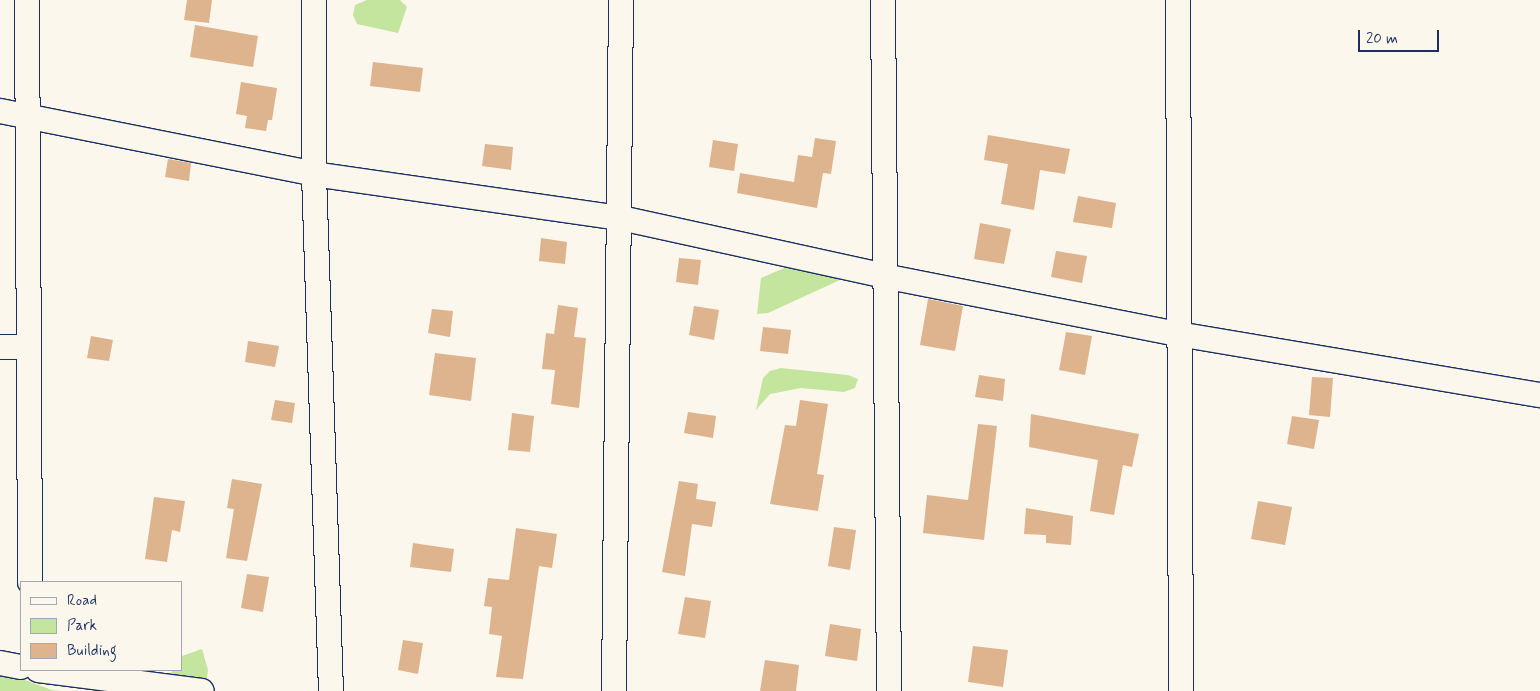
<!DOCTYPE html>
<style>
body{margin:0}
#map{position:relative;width:1540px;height:691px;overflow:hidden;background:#fbf7ec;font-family:Mynerve,sans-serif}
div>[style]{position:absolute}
.green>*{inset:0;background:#c4e59d}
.building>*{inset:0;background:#ddb48e}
.roads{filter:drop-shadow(1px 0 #1b2f5e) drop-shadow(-1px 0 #1b2f5e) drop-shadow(0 1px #1b2f5e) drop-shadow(0 -1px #1b2f5e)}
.street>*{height:24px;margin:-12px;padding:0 12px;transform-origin:12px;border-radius:12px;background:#fbf7ec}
span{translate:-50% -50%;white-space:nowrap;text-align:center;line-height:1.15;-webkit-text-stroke:5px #fbf7ec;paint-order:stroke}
.legend{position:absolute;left:20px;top:581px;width:162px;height:90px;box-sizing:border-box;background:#fbf7ec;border:1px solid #a1a7b3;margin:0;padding:6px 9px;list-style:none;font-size:15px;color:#1b2f5e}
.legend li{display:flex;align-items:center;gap:10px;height:25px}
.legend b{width:25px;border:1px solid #a1a7b3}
.scale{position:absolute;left:1358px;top:30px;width:81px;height:22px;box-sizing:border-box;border:2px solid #1b2f5e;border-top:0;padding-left:6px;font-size:15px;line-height:18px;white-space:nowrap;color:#1b2f5e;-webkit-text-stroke:4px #fbf7ec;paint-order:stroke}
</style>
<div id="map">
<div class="green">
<i style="clip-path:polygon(367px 0,400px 0,407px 7px,398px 33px,357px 24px,353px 15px,355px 5px)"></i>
<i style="clip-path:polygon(803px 260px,840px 280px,768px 313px,757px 314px,761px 278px)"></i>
<i style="clip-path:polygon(781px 368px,848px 375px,858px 379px,855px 388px,844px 392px,801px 388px,770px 394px,756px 410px,763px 378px,770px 371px)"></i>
<i style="clip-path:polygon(202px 649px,208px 670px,205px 691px,158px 691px,173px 670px,181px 670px,182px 656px)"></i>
<i style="clip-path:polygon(0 671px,52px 690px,61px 691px,0 691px)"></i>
</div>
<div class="building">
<i style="clip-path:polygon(187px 0,212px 0,209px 23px,184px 20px)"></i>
<i style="clip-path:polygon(195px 25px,258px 36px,253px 67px,190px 57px)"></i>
<i style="clip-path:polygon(373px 62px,423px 68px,420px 92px,370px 86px)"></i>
<i style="clip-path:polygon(241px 82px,277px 88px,272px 120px,268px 120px,266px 131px,245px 128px,247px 116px,236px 114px)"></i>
<i style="clip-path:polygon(988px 135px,1070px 149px,1065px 174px,1040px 170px,1034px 210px,1001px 204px,1008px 164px,984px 160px)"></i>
<i style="clip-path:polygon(815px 138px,836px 141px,831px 174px,823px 173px,817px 208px,737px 193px,740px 173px,794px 182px,798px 155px,812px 157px)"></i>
<i style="clip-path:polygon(713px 140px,738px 144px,734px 171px,709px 167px)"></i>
<i style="clip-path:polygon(485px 144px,513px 147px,511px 170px,482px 166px)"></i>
<i style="clip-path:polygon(168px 159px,191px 163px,189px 181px,165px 177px)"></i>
<i style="clip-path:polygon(1078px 196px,1116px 203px,1112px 228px,1073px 222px)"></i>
<i style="clip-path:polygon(980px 223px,1011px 229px,1004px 264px,974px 259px)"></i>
<i style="clip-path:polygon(541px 238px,567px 242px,565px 264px,539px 261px)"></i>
<i style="clip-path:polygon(1056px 251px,1087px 256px,1082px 283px,1051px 277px)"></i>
<i style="clip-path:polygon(679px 258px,701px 260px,698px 285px,676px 282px)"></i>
<i style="clip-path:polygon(928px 299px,963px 306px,955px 351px,920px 345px)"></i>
<i style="clip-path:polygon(558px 305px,578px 308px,574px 337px,586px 338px,579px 408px,551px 404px,555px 370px,542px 369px,546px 333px,554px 334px)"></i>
<i style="clip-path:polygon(694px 306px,719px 310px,714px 340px,689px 335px)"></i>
<i style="clip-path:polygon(432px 309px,453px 311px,450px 337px,428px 333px)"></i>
<i style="clip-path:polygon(763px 327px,791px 330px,788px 354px,760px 351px)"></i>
<i style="clip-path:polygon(1066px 332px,1092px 336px,1085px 375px,1059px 370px)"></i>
<i style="clip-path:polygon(91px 336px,113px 340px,109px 361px,87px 358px)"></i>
<i style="clip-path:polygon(248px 341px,279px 346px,275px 367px,245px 362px)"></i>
<i style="clip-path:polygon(435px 353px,476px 358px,471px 401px,429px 395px)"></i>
<i style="clip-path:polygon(979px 375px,1005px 379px,1003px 401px,975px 397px)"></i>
<i style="clip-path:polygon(1312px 377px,1333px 378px,1330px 417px,1309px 415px)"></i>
<i style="clip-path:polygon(275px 400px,295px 403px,292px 423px,271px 420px)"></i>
<i style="clip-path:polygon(800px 400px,828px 404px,817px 474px,824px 475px,818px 511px,770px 504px,785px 425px,796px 426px)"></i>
<i style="clip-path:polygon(688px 412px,716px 416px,713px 438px,684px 433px)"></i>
<i style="clip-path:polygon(512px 413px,534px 416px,530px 452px,508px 450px)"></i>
<i style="clip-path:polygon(1031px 414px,1139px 434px,1132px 467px,1123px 465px,1114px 515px,1090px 511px,1098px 460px,1029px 447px)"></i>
<i style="clip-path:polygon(1292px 416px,1319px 420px,1314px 449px,1287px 444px)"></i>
<i style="clip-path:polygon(978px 424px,997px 426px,984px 540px,923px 533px,927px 495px,968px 500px)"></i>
<i style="clip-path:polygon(232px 479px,262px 484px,247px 561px,226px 558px,234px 509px,227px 508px)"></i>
<i style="clip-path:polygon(679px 481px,698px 484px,696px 499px,716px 502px,712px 527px,692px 524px,685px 576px,662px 572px)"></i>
<i style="clip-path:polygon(154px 497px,185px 501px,180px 532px,172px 530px,167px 562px,145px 559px)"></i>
<i style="clip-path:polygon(1258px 501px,1292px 507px,1285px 545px,1251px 539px)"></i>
<i style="clip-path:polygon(1026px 508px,1073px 516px,1071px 545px,1046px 543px,1046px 535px,1024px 534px)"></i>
<i style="clip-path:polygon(834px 527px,856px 530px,850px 570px,828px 566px)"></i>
<i style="clip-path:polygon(516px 528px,557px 534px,552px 568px,539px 566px,523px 679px,496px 677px,502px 636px,489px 634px,492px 607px,484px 606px,488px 578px,509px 580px)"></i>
<i style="clip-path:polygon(413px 543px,454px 549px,451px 572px,410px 567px)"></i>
<i style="clip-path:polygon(247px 574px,269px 577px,263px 612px,241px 608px)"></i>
<i style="clip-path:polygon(685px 597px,711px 601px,705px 638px,678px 634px)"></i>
<i style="clip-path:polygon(830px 624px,861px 629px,857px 661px,825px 656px)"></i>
<i style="clip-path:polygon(403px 640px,423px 643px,418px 674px,398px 670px)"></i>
<i style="clip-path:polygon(973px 646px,1008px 650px,1003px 687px,968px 682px)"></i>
<i style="clip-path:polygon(765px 660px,799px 665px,796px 691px,760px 691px)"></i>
</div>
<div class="roads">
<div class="street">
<i style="left:27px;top:0;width:582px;rotate:89.7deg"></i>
<i style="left:314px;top:0;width:174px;rotate:90deg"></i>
<i style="left:314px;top:174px;width:310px;rotate:8.2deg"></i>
<i style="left:621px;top:218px;width:269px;rotate:12.4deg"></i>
<i style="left:884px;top:276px;width:300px;rotate:11.2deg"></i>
<i style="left:1178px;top:334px;width:367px;rotate:9.6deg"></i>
<i style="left:883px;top:0;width:691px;rotate:89.5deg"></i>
<i style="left:1178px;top:0;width:691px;rotate:89.75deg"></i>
<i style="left:0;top:111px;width:320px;rotate:11.3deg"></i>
<i style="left:314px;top:174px;width:517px;rotate:88.12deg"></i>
<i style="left:0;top:347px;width:28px"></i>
<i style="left:0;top:663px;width:21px;rotate:11deg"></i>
<i style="left:38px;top:670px;width:165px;rotate:7.3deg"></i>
<i style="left:614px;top:691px;width:691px;rotate:-89.42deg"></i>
</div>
</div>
<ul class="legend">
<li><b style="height:6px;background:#fbf7ec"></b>Road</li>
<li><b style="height:14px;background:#c4e59d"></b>Park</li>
<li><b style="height:14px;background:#ddb48e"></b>Building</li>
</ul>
<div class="scale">20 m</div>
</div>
